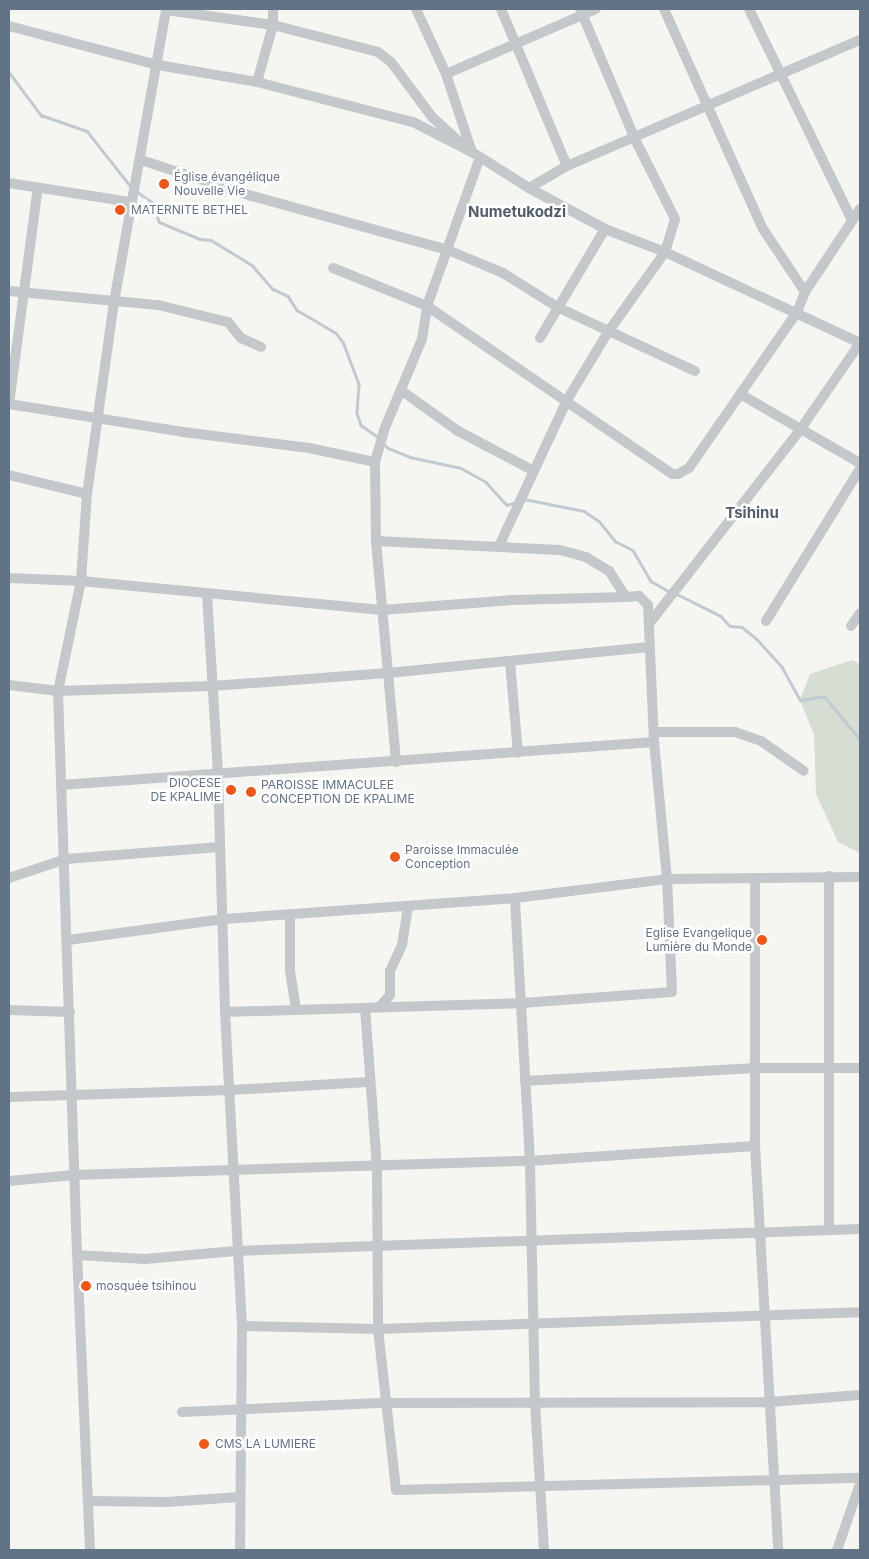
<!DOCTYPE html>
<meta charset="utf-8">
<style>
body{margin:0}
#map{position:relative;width:869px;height:1559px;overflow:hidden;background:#f5f6f1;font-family:Inter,sans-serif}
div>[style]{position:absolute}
.green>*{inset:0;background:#d6ddd2}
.stream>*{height:2.5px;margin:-1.25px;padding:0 1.25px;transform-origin:1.25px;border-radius:1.25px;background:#c0cad0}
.street>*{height:10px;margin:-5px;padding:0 5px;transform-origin:5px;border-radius:5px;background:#c4c8cb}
.dots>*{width:14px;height:14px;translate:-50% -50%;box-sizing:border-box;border:2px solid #fff;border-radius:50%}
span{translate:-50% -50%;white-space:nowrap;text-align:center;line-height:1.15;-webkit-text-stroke:5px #fff;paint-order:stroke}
.poi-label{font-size:12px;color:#627385}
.left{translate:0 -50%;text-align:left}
.right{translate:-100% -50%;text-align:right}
.quarter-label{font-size:15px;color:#505d69;font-weight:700}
.frame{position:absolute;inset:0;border:10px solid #627385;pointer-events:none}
</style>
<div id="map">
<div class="green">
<i style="clip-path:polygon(852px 660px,860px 664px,860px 853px,838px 842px,816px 794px,814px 735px,800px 700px,810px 674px)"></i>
</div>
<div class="stream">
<i style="left:9px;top:72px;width:54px;rotate:53.3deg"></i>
<i style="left:41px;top:115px;width:49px;rotate:19.2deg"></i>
<i style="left:87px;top:131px;width:73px;rotate:51.7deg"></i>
<i style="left:136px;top:191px;width:21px;rotate:35deg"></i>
<i style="left:153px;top:203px;width:20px;rotate:72deg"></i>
<i style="left:159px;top:222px;width:44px;rotate:22.5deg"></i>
<i style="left:200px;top:239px;width:11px;rotate:5deg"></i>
<i style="left:211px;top:240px;width:48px;rotate:31.4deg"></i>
<i style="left:252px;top:265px;width:32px;rotate:49deg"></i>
<i style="left:273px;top:289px;width:17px;rotate:25deg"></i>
<i style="left:288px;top:296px;width:17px;rotate:57deg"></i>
<i style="left:297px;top:310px;width:45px;rotate:30.5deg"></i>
<i style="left:336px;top:333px;width:11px;rotate:52deg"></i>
<i style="left:343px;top:342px;width:45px;rotate:69.1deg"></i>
<i style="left:359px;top:384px;width:29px;rotate:94deg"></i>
<i style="left:357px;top:413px;width:13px;rotate:72deg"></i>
<i style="left:361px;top:425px;width:21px;rotate:35deg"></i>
<i style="left:383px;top:443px;width:7px;rotate:45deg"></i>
<i style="left:388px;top:448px;width:24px;rotate:22deg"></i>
<i style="left:410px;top:457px;width:52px;rotate:12.2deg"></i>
<i style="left:461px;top:468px;width:29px;rotate:29deg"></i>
<i style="left:486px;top:482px;width:31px;rotate:48deg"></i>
<i style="left:507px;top:505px;width:9px;rotate:-18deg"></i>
<i style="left:524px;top:499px;width:61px;rotate:11.3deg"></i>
<i style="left:584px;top:511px;width:18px;rotate:34deg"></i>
<i style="left:599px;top:521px;width:26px;rotate:51deg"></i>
<i style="left:615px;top:541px;width:20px;rotate:27deg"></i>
<i style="left:633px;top:550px;width:36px;rotate:60deg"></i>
<i style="left:651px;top:581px;width:22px;rotate:30deg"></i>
<i style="left:677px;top:594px;width:49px;rotate:26.6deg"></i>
<i style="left:721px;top:616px;width:13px;rotate:48deg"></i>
<i style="left:730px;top:626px;width:12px;rotate:5deg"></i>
<i style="left:742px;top:627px;width:19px;rotate:39deg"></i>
<i style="left:757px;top:639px;width:38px;rotate:48deg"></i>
<i style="left:782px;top:667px;width:38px;rotate:61deg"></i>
<i style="left:800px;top:700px;width:24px;rotate:-9deg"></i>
<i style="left:824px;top:696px;width:56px;rotate:50.1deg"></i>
</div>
<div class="street">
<i style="left:416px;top:9px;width:72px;rotate:65.2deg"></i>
<i style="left:446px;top:74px;width:82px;rotate:71.6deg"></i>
<i style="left:501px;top:9px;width:170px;rotate:67.2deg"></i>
<i style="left:664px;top:9px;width:241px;rotate:65.8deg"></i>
<i style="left:763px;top:229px;width:76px;rotate:56.3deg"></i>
<i style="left:749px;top:9px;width:235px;rotate:64deg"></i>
<i style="left:166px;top:10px;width:108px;rotate:8deg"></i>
<i style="left:273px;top:25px;width:108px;rotate:14.4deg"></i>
<i style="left:378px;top:52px;width:16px;rotate:38deg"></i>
<i style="left:391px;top:62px;width:69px;rotate:53.3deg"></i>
<i style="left:432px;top:117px;width:39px;rotate:42deg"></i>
<i style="left:9px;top:26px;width:154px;rotate:14.7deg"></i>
<i style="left:158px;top:65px;width:100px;rotate:9.7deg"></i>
<i style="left:257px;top:82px;width:161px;rotate:14.4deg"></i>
<i style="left:413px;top:122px;width:66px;rotate:27deg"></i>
<i style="left:472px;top:152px;width:67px;rotate:32.3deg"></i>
<i style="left:529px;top:188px;width:86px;rotate:28.3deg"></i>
<i style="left:605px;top:229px;width:64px;rotate:21deg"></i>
<i style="left:665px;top:252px;width:215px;rotate:25deg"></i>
<i style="left:446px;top:74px;width:163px;rotate:-23.4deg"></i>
<i style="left:257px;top:82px;width:59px;rotate:-74.3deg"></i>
<i style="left:273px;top:25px;width:16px;rotate:-90deg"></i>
<i style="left:141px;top:160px;width:117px;rotate:18deg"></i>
<i style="left:252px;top:196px;width:203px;rotate:15.4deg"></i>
<i style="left:448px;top:250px;width:60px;rotate:22.7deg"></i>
<i style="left:503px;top:273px;width:64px;rotate:32.2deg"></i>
<i style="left:557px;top:307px;width:152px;rotate:24.9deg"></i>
<i style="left:9px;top:183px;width:122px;rotate:8.9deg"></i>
<i style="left:529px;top:188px;width:44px;rotate:-30.1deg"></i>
<i style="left:567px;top:166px;width:319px;rotate:-23.3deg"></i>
<i style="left:333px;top:268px;width:101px;rotate:22deg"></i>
<i style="left:427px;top:306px;width:297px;rotate:34.4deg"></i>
<i style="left:672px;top:474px;width:6px"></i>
<i style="left:678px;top:474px;width:13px;rotate:-29deg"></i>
<i style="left:689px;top:468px;width:190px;rotate:-55.3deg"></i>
<i style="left:797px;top:312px;width:22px;rotate:-68deg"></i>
<i style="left:805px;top:292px;width:100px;rotate:-56.5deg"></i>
<i style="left:9px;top:291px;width:150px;rotate:5.4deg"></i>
<i style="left:158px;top:305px;width:72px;rotate:13.7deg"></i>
<i style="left:228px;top:322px;width:21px;rotate:51deg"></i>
<i style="left:241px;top:338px;width:22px;rotate:24deg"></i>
<i style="left:540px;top:338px;width:127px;rotate:-59.2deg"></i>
<i style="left:402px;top:391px;width:69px;rotate:35.5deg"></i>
<i style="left:458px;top:431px;width:84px;rotate:27.8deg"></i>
<i style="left:740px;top:394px;width:138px;rotate:29.9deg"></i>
<i style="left:9px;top:404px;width:176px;rotate:9.1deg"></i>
<i style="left:183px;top:432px;width:127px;rotate:7.2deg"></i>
<i style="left:309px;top:448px;width:67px;rotate:12deg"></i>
<i style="left:375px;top:462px;width:79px;rotate:89.3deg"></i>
<i style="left:376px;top:541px;width:222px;rotate:84.8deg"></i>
<i style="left:9px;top:404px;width:218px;rotate:-82.4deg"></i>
<i style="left:375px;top:462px;width:33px;rotate:-74deg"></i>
<i style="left:384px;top:430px;width:99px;rotate:-67.3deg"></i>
<i style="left:422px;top:339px;width:33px;rotate:-81deg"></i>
<i style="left:427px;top:306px;width:158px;rotate:-70.4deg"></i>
<i style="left:9px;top:475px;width:80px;rotate:13.7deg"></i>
<i style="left:499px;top:546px;width:161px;rotate:-65deg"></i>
<i style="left:567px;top:400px;width:79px;rotate:-58.9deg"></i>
<i style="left:608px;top:332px;width:98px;rotate:-54.5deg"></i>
<i style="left:665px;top:252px;width:34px;rotate:-73deg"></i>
<i style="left:675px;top:219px;width:89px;rotate:-116.6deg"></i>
<i style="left:635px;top:139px;width:141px;rotate:-112.9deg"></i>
<i style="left:9px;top:578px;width:72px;rotate:2.4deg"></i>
<i style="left:81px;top:581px;width:302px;rotate:5.5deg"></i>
<i style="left:382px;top:610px;width:131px;rotate:-4.4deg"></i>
<i style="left:513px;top:600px;width:113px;rotate:-1.5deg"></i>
<i style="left:207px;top:594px;width:180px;rotate:86.5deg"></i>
<i style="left:218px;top:774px;width:238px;rotate:88.3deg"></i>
<i style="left:225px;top:1012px;width:314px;rotate:86.9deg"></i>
<i style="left:242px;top:1326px;width:224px;rotate:90.5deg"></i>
<i style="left:766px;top:621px;width:179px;rotate:-58.3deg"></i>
<i style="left:649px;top:624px;width:246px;rotate:-52.1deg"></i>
<i style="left:800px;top:430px;width:106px;rotate:-55.4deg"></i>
<i style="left:851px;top:626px;width:16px;rotate:-55deg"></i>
<i style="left:510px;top:662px;width:91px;rotate:85deg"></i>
<i style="left:9px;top:685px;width:49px;rotate:7deg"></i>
<i style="left:58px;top:691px;width:154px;rotate:-1.9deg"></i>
<i style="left:212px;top:686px;width:176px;rotate:-4.2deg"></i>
<i style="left:388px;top:673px;width:262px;rotate:-5.7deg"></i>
<i style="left:654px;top:732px;width:81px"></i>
<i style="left:735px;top:732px;width:28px;rotate:19deg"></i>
<i style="left:761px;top:741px;width:52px;rotate:34.9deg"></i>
<i style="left:61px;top:785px;width:595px;rotate:-4.15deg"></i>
<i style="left:829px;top:876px;width:353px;rotate:90deg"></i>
<i style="left:9px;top:878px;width:60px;rotate:-18.4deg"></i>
<i style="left:66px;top:859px;width:154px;rotate:-4.5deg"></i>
<i style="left:755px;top:879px;width:267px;rotate:90deg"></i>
<i style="left:755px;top:1146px;width:405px;rotate:86.7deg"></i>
<i style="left:290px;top:914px;width:57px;rotate:90deg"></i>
<i style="left:290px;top:971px;width:39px;rotate:81deg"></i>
<i style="left:68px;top:940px;width:157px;rotate:-7.7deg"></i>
<i style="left:224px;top:919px;width:292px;rotate:-4.1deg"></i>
<i style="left:379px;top:1007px;width:16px;rotate:-47deg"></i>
<i style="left:390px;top:995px;width:24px;rotate:-90deg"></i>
<i style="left:390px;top:971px;width:29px;rotate:-65deg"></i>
<i style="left:402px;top:945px;width:39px;rotate:-81deg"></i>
<i style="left:365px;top:1008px;width:159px;rotate:85.7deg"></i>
<i style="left:377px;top:1167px;width:162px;rotate:89.6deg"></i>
<i style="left:378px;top:1329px;width:162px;rotate:83.6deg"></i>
<i style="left:396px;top:1490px;width:464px;rotate:-1.5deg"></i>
<i style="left:9px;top:1010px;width:61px;rotate:1.9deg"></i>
<i style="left:225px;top:1012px;width:297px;rotate:-1.7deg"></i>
<i style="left:522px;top:1003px;width:150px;rotate:-4.2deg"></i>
<i style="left:672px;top:992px;width:113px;rotate:-92.5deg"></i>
<i style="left:667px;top:879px;width:138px;rotate:-95.4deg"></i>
<i style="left:654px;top:742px;width:137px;rotate:-92.5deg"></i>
<i style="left:648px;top:605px;width:13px;rotate:-135deg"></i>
<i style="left:639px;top:596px;width:13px;rotate:176deg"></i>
<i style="left:626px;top:597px;width:31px;rotate:-123deg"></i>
<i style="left:609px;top:571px;width:27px;rotate:-149deg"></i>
<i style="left:586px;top:557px;width:28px;rotate:-165deg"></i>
<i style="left:559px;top:550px;width:183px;rotate:-177.2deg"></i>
<i style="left:525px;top:1081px;width:231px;rotate:-3.2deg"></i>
<i style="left:756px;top:1068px;width:104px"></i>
<i style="left:9px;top:1097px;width:222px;rotate:-1.8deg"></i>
<i style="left:231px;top:1090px;width:137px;rotate:-3.3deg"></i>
<i style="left:9px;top:1181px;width:65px;rotate:-5.3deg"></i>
<i style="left:74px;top:1175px;width:456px;rotate:-1.8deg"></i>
<i style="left:530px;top:1161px;width:225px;rotate:-3.8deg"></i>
<i style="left:77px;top:1255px;width:68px;rotate:3.4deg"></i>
<i style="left:145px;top:1259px;width:91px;rotate:-5deg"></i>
<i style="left:236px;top:1251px;width:624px;rotate:-2.02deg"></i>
<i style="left:242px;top:1326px;width:136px;rotate:1.3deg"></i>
<i style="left:378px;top:1329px;width:482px;rotate:-2deg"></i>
<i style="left:182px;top:1412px;width:202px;rotate:-2.6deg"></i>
<i style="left:384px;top:1403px;width:386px;rotate:-0.1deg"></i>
<i style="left:770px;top:1402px;width:90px;rotate:-4.4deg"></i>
<i style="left:88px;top:1501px;width:79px;rotate:0.7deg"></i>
<i style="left:167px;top:1502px;width:72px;rotate:-4deg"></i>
<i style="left:90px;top:1550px;width:295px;rotate:-92.5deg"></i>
<i style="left:77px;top:1255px;width:564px;rotate:-91.93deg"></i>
<i style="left:58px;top:691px;width:112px;rotate:-78.2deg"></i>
<i style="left:81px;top:581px;width:87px;rotate:-86.1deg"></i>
<i style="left:87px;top:494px;width:194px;rotate:-82deg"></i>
<i style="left:114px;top:302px;width:298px;rotate:-79.9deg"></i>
<i style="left:544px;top:1550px;width:147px;rotate:-93.5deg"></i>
<i style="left:535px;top:1403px;width:242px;rotate:-91.2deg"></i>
<i style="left:530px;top:1161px;width:263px;rotate:-93.3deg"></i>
<i style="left:515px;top:898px;width:153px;rotate:-7.1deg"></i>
<i style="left:667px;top:879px;width:193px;rotate:-0.6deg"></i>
<i style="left:837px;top:1550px;width:70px;rotate:-70.8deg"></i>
</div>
<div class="dots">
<i style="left:164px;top:184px;background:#f15616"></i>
<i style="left:120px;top:210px;background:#f15616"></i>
<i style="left:231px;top:790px;background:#f15616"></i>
<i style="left:251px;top:792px;background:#f15616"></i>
<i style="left:395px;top:857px;background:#f15616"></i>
<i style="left:762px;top:940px;background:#f15616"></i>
<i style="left:86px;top:1286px;background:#f15616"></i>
<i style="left:204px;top:1444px;background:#f15616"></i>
</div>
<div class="poi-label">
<span class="left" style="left:174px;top:184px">Église évangélique<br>Nouvelle Vie</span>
<span class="left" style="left:131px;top:210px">MATERNITE BETHEL</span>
<span class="right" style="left:221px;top:790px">DIOCESE<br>DE KPALIME</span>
<span class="left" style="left:261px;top:792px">PAROISSE IMMACULEE<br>CONCEPTION DE KPALIME</span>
<span class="left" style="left:405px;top:857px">Paroisse Immaculée<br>Conception</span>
<span class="right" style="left:752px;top:940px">Eglise Evangelique<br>Lumière du Monde</span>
<span class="left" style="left:96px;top:1286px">mosquée tsihinou</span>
<span class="left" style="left:215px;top:1444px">CMS LA LUMIERE</span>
</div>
<div class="quarter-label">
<span style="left:517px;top:212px">Numetukodzi</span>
<span style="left:752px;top:513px">Tsihinu</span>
</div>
<div class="frame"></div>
</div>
